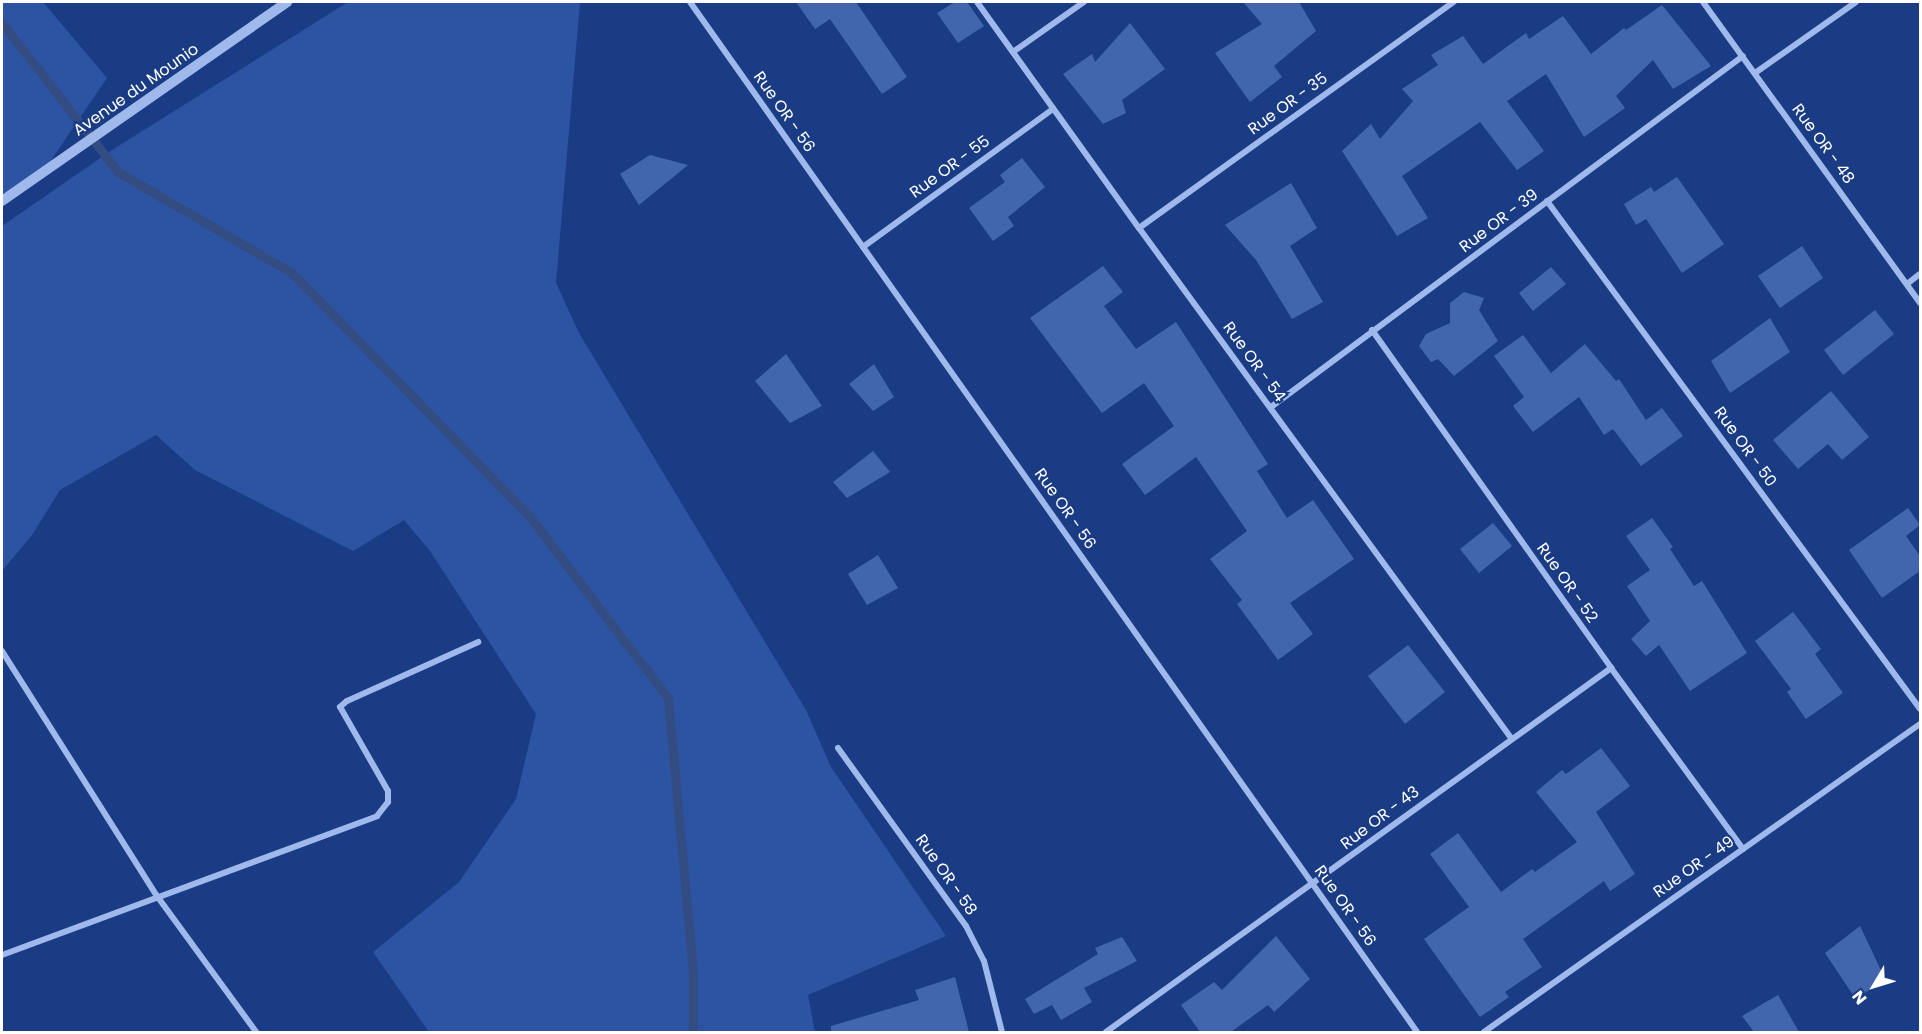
<!DOCTYPE html>
<style>
body{margin:0}
#map{position:relative;width:1922px;height:1034px;overflow:hidden;background:#1a3c84;font-family:Poppins,sans-serif}
div>[style]{position:absolute}
.green>*{inset:0;background:#2c54a3}
.stream>*{height:9px;margin:-4.5px;padding:0 4.5px;transform-origin:4.5px;border-radius:4.5px;background:#334c82}
.building>*{inset:0;background:#4266ae}
.minor>*{height:6px;margin:-3px;padding:0 3px;transform-origin:3px;border-radius:3px;background:#9fb9ec}
.tertiary>*{height:10px;margin:-5px;padding:0 5px;transform-origin:5px;border-radius:5px;background:#9fb9ec}
span{translate:-50% -50%;white-space:nowrap;text-align:center;line-height:1.15;-webkit-text-stroke:4.5px #1a3c84;paint-order:stroke}
.street-label{font-size:16px;color:#fff}
.frame{position:absolute;inset:0;border:3px solid #fff;pointer-events:none}
.north{position:absolute;left:1844px;top:956px;width:60px;height:60px;-webkit-text-stroke:4px #1a3c84;paint-order:stroke;rotate:232deg;font-size:16px;font-weight:700;line-height:24px;text-align:center;color:#fff}
.north::after{content:'';display:block;margin:auto;width:21px;height:27px;background:#fff;clip-path:polygon(50% 0,100% 100%,50% 72%,0 100%)}
</style>
<div id="map">
<div class="green">
<i style="clip-path:polygon(2px 2px,43px 2px,107px 78px,41px 175px,2px 194px)"></i>
<i style="clip-path:polygon(348px 2px,580px 2px,556px 283px,579px 333px,806px 710px,831px 767px,946px 936px,808px 995px,815px 1032px,429px 1032px,373px 952px,459px 882px,516px 799px,536px 714px,430px 551px,404px 520px,353px 551px,195px 470px,156px 435px,60px 490px,32px 535px,2px 571px,2px 226px,112px 150px)"></i>
</div>
<div class="stream">
<i style="left:2px;top:23px;width:189px;rotate:52.1deg"></i>
<i style="left:118px;top:172px;width:201px;rotate:30.1deg"></i>
<i style="left:292px;top:273px;width:341px;rotate:45.7deg"></i>
<i style="left:530px;top:517px;width:228px;rotate:52.7deg"></i>
<i style="left:668px;top:698px;width:274px;rotate:84.8deg"></i>
<i style="left:693px;top:971px;width:61px;rotate:90deg"></i>
</div>
<div class="building">
<i style="clip-path:polygon(796px 2px,856px 2px,907px 77px,882px 94px,830px 19px,815px 29px)"></i>
<i style="clip-path:polygon(955px 2px,967px 2px,984px 26px,958px 43px,937px 13px)"></i>
<i style="clip-path:polygon(1243px 2px,1299px 2px,1316px 31px,1274px 66px,1282px 77px,1250px 102px,1215px 53px,1262px 24px)"></i>
<i style="clip-path:polygon(1662px 5px,1711px 66px,1673px 89px,1653px 60px,1616px 96px,1625px 108px,1584px 137px,1546px 74px,1507px 101px,1544px 151px,1517px 170px,1480px 122px,1402px 176px,1428px 218px,1397px 236px,1342px 151px,1371px 124px,1380px 139px,1413px 101px,1402px 89px,1438px 65px,1431px 55px,1463px 36px,1483px 64px,1526px 33px,1529px 39px,1563px 16px,1591px 54px,1624px 28px,1626px 30px)"></i>
<i style="clip-path:polygon(1130px 23px,1165px 69px,1122px 100px,1126px 113px,1103px 124px,1063px 74px,1092px 54px,1095px 62px)"></i>
<i style="clip-path:polygon(650px 155px,688px 165px,639px 205px,620px 174px)"></i>
<i style="clip-path:polygon(1022px 158px,1045px 187px,1008px 217px,1014px 226px,993px 241px,969px 208px,1005px 182px,1000px 175px)"></i>
<i style="clip-path:polygon(1677px 177px,1724px 244px,1682px 273px,1646px 219px,1636px 225px,1624px 204px,1651px 187px,1654px 192px)"></i>
<i style="clip-path:polygon(1291px 183px,1317px 228px,1290px 246px,1323px 302px,1292px 319px,1256px 260px,1225px 225px)"></i>
<i style="clip-path:polygon(1802px 246px,1823px 278px,1780px 308px,1758px 276px)"></i>
<i style="clip-path:polygon(1103px 266px,1123px 292px,1104px 306px,1136px 349px,1176px 322px,1268px 464px,1257px 471px,1287px 518px,1313px 500px,1354px 559px,1290px 603px,1313px 634px,1278px 660px,1237px 604px,1242px 600px,1210px 559px,1247px 531px,1196px 457px,1145px 495px,1122px 464px,1174px 426px,1144px 383px,1102px 413px,1030px 318px)"></i>
<i style="clip-path:polygon(1551px 267px,1566px 284px,1533px 311px,1519px 293px)"></i>
<i style="clip-path:polygon(1464px 292px,1484px 298px,1479px 310px,1498px 341px,1454px 376px,1438px 359px,1431px 362px,1419px 346px,1426px 334px,1450px 323px,1450px 303px)"></i>
<i style="clip-path:polygon(1875px 310px,1894px 334px,1843px 375px,1824px 350px)"></i>
<i style="clip-path:polygon(1770px 318px,1790px 352px,1730px 393px,1711px 361px)"></i>
<i style="clip-path:polygon(1523px 335px,1551px 373px,1585px 344px,1616px 381px,1619px 379px,1646px 420px,1662px 408px,1683px 436px,1641px 466px,1613px 429px,1604px 435px,1579px 397px,1533px 432px,1513px 406px,1524px 397px,1494px 356px)"></i>
<i style="clip-path:polygon(786px 354px,822px 406px,790px 423px,755px 381px)"></i>
<i style="clip-path:polygon(874px 364px,894px 397px,873px 411px,849px 384px)"></i>
<i style="clip-path:polygon(1831px 391px,1869px 437px,1842px 460px,1828px 444px,1798px 469px,1773px 440px)"></i>
<i style="clip-path:polygon(873px 451px,890px 472px,847px 498px,833px 482px)"></i>
<i style="clip-path:polygon(1908px 508px,1920px 525px,1906px 536px,1920px 556px,1920px 571px,1882px 598px,1849px 550px)"></i>
<i style="clip-path:polygon(1652px 518px,1673px 547px,1670px 549px,1694px 586px,1702px 581px,1747px 653px,1690px 691px,1659px 645px,1646px 656px,1631px 639px,1650px 621px,1627px 586px,1650px 570px,1626px 536px)"></i>
<i style="clip-path:polygon(1493px 523px,1512px 546px,1479px 573px,1460px 549px)"></i>
<i style="clip-path:polygon(878px 555px,898px 588px,867px 605px,848px 574px)"></i>
<i style="clip-path:polygon(1793px 612px,1821px 649px,1815px 654px,1843px 693px,1806px 719px,1787px 692px,1791px 689px,1755px 641px)"></i>
<i style="clip-path:polygon(1408px 645px,1445px 692px,1405px 724px,1368px 676px)"></i>
<i style="clip-path:polygon(1601px 748px,1630px 786px,1596px 812px,1635px 874px,1610px 891px,1604px 881px,1523px 939px,1542px 967px,1505px 992px,1509px 997px,1480px 1017px,1424px 939px,1469px 907px,1430px 854px,1458px 833px,1501px 892px,1532px 869px,1535px 872px,1577px 842px,1536px 792px,1562px 770px,1566px 774px)"></i>
<i style="clip-path:polygon(1860px 926px,1886px 981px,1855px 998px,1825px 953px)"></i>
<i style="clip-path:polygon(1276px 936px,1310px 979px,1274px 1012px,1268px 1005px,1231px 1032px,1200px 1032px,1181px 1005px,1214px 982px,1222px 990px)"></i>
<i style="clip-path:polygon(1122px 937px,1137px 961px,1084px 988px,1092px 1002px,1061px 1020px,1052px 1005px,1034px 1014px,1025px 999px,1098px 954px,1095px 948px)"></i>
<i style="clip-path:polygon(955px 977px,969px 1032px,831px 1032px,831px 1026px,919px 1000px,915px 990px)"></i>
<i style="clip-path:polygon(1778px 995px,1799px 1032px,1754px 1032px,1742px 1016px)"></i>
</div>
<div class="minor">
<i style="left:690px;top:2px;width:1261px;rotate:54.78deg"></i>
<i style="left:977px;top:2px;width:278px;rotate:54.4deg"></i>
<i style="left:1139px;top:228px;width:631px;rotate:53.89deg"></i>
<i style="left:1703px;top:2px;width:371px;rotate:54.2deg"></i>
<i style="left:1013px;top:52px;width:87px;rotate:-35.2deg"></i>
<i style="left:1755px;top:73px;width:123px;rotate:-35.1deg"></i>
<i style="left:1547px;top:201px;width:630px;rotate:53.71deg"></i>
<i style="left:1139px;top:228px;width:388px;rotate:-35.7deg"></i>
<i style="left:863px;top:247px;width:235px;rotate:-36deg"></i>
<i style="left:1907px;top:284px;width:16px;rotate:-38deg"></i>
<i style="left:1372px;top:330px;width:414px;rotate:54.7deg"></i>
<i style="left:1611px;top:668px;width:224px;rotate:53.9deg"></i>
<i style="left:1271px;top:407px;width:588px;rotate:-36.64deg"></i>
<i style="left:2px;top:651px;width:290px;rotate:57.7deg"></i>
<i style="left:157px;top:896px;width:168px;rotate:53.9deg"></i>
<i style="left:838px;top:748px;width:219px;rotate:54.3deg"></i>
<i style="left:966px;top:926px;width:39px;rotate:63deg"></i>
<i style="left:984px;top:961px;width:73px;rotate:75.8deg"></i>
<i style="left:2px;top:955px;width:400px;rotate:-20.3deg"></i>
<i style="left:377px;top:816px;width:18px;rotate:-52deg"></i>
<i style="left:388px;top:802px;width:11px;rotate:-90deg"></i>
<i style="left:388px;top:791px;width:97px;rotate:-119.7deg"></i>
<i style="left:340px;top:707px;width:9px;rotate:-41deg"></i>
<i style="left:347px;top:701px;width:144px;rotate:-24.2deg"></i>
<i style="left:1106px;top:1032px;width:623px;rotate:-35.78deg"></i>
<i style="left:1484px;top:1032px;width:534px;rotate:-35.24deg"></i>
</div>
<div class="tertiary">
<i style="left:2px;top:201px;width:348px;rotate:-34.9deg"></i>
</div>
<div class="street-label">
<span style="left:136px;top:90px;rotate:-35deg">Avenue du Mounio</span>
<span style="left:1288px;top:104px;rotate:-36deg">Rue OR - 35</span>
<span style="left:784px;top:112px;rotate:55deg">Rue OR - 56</span>
<span style="left:1823px;top:144px;rotate:54deg">Rue OR - 48</span>
<span style="left:950px;top:167px;rotate:-36deg">Rue OR - 55</span>
<span style="left:1499px;top:221px;rotate:-37deg">Rue OR - 39</span>
<span style="left:1254px;top:362px;rotate:54deg">Rue OR - 54</span>
<span style="left:1745px;top:447px;rotate:54deg">Rue OR - 50</span>
<span style="left:1065px;top:509px;rotate:55deg">Rue OR - 56</span>
<span style="left:1567px;top:583px;rotate:55deg">Rue OR - 52</span>
<span style="left:1380px;top:818px;rotate:-37deg">Rue OR - 43</span>
<span style="left:1694px;top:867px;rotate:-35deg">Rue OR - 49</span>
<span style="left:946px;top:875px;rotate:55deg">Rue OR - 58</span>
<span style="left:1345px;top:906px;rotate:55deg">Rue OR - 56</span>
</div>
<div class="frame"></div>
<div class="north">N</div>
</div>
